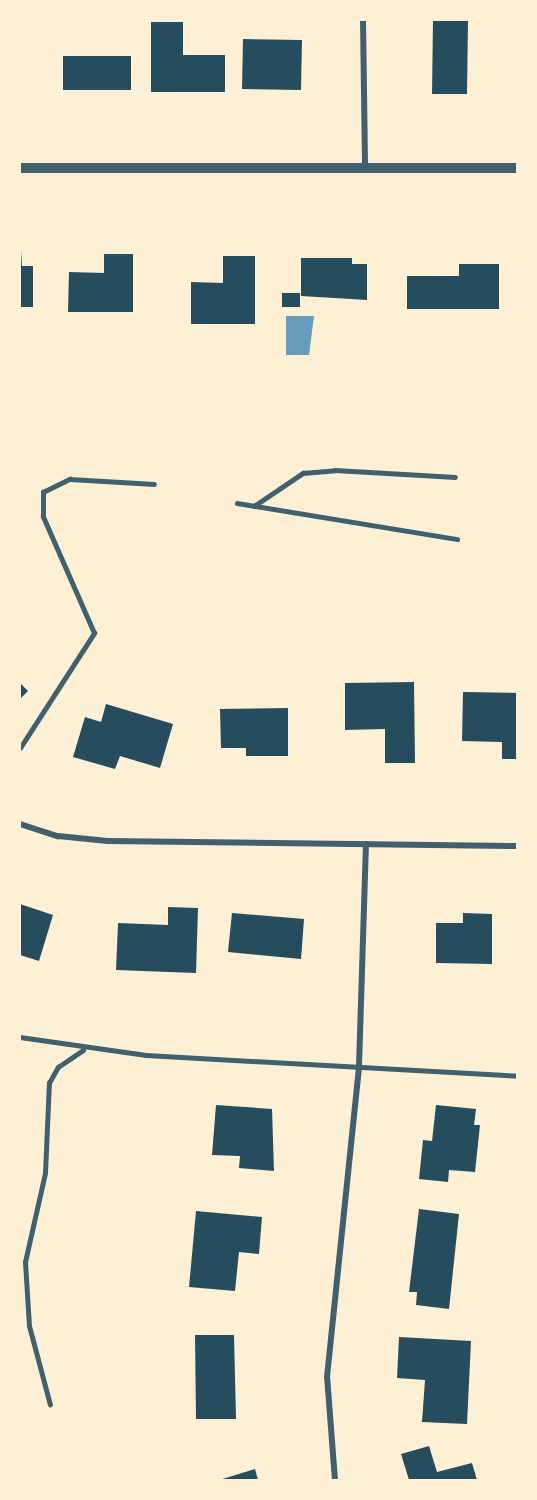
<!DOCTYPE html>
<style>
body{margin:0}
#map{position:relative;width:537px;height:1500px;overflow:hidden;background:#fdf0d5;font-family:"Roboto Condensed",sans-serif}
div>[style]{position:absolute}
.water>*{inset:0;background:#669bbc}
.building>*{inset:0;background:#264d5e}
.service>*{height:4.5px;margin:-2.25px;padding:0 2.25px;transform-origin:2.25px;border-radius:2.25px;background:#3f606c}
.minor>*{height:6px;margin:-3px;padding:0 3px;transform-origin:3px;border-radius:3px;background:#3f606c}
.tertiary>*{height:10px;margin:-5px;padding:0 5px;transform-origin:5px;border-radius:5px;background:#3f606c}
span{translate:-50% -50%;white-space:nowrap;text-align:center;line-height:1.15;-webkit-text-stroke:6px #fdf0d5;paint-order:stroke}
.frame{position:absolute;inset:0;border:21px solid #fdf0d5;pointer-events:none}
</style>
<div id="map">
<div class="water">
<i style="clip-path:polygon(286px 316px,314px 316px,309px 355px,286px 355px)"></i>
</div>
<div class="building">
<i style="clip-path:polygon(433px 20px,468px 20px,467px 94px,432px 94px)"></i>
<i style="clip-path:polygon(151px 22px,183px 22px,183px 55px,225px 55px,225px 92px,151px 92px)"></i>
<i style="clip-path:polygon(243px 39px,302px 40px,301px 90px,242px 89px)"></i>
<i style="clip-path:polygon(63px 56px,131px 56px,131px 90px,63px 90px)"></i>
<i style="clip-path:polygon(21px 250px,22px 266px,33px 266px,33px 307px,20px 307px)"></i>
<i style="clip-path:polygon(104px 254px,133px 254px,133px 312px,68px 312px,69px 272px,104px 273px)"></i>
<i style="clip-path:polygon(223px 256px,255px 256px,255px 324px,191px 324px,191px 282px,223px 283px)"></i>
<i style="clip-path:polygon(301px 258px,352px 258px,352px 264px,367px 264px,367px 300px,301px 296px)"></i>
<i style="clip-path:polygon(459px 264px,499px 264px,499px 309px,407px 309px,407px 276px,459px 276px)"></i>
<i style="clip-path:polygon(282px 293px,300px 293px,300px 307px,282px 307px)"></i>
<i style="clip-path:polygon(414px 682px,415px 763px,385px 763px,385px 729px,345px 730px,345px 683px)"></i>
<i style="clip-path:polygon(20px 683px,28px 691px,20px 699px)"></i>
<i style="clip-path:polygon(463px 692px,518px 693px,518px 759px,502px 759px,502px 742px,462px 741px)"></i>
<i style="clip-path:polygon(106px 704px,173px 724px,160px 768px,120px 756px,115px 769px,73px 757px,85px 717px,101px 722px)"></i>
<i style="clip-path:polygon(288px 708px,288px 756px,246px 756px,246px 748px,221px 748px,220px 709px)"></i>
<i style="clip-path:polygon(20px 904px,53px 915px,39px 961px,20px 955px)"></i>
<i style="clip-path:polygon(168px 907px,198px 908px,196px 973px,116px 970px,118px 923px,168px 925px)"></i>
<i style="clip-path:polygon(232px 913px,304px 919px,301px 959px,228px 952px)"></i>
<i style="clip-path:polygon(463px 913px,492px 914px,492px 964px,436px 963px,436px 923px,463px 923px)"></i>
<i style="clip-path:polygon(216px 1105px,272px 1109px,274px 1171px,239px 1168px,240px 1156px,212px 1155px)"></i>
<i style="clip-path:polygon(436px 1105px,476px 1109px,474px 1125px,480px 1125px,475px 1172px,449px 1170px,448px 1182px,419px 1179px,423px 1140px,432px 1141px)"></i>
<i style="clip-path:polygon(419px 1209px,459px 1214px,449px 1309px,416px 1305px,417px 1292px,409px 1292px)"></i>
<i style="clip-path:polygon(196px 1211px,262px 1217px,259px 1254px,239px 1252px,235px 1291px,189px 1287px)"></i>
<i style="clip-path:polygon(195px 1335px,234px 1335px,236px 1419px,196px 1419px)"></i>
<i style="clip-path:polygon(399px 1337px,471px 1341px,467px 1424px,422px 1422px,425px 1380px,397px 1378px)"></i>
<i style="clip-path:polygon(429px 1446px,437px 1472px,472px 1463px,477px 1480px,409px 1480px,401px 1454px)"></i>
<i style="clip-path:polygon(255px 1469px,258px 1480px,219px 1480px)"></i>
</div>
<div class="service">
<i style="left:237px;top:503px;width:223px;rotate:9.3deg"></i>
<i style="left:254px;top:506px;width:59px;rotate:-34deg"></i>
<i style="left:303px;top:473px;width:32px;rotate:-5deg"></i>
<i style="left:335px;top:470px;width:120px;rotate:3.3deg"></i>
<i style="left:20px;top:748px;width:137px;rotate:-57.2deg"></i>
<i style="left:94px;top:633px;width:127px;rotate:-113.7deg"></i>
<i style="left:43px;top:517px;width:25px;rotate:-90deg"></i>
<i style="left:43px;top:492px;width:30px;rotate:-26deg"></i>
<i style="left:70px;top:479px;width:84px;rotate:3.4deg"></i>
<i style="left:20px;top:1037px;width:127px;rotate:8.1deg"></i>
<i style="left:146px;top:1055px;width:373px;rotate:3.2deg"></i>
<i style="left:50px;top:1405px;width:82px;rotate:-104.9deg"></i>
<i style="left:29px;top:1326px;width:64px;rotate:-93.6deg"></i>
<i style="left:25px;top:1262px;width:91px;rotate:-77.3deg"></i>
<i style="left:45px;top:1173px;width:90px;rotate:-87.5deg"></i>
<i style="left:49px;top:1083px;width:18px;rotate:-61deg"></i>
<i style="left:58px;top:1067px;width:30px;rotate:-34deg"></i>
</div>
<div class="minor">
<i style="left:363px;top:20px;width:148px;rotate:89.2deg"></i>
<i style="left:20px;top:824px;width:40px;rotate:18deg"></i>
<i style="left:58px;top:836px;width:50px;rotate:5.7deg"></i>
<i style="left:108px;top:841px;width:410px;rotate:0.7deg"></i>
<i style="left:335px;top:1480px;width:103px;rotate:-94.4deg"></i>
<i style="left:327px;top:1377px;width:313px;rotate:-84.1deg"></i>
<i style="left:359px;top:1066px;width:222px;rotate:-88.2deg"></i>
</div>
<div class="tertiary">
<i style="left:20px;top:168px;width:498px"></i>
</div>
<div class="frame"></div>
</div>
